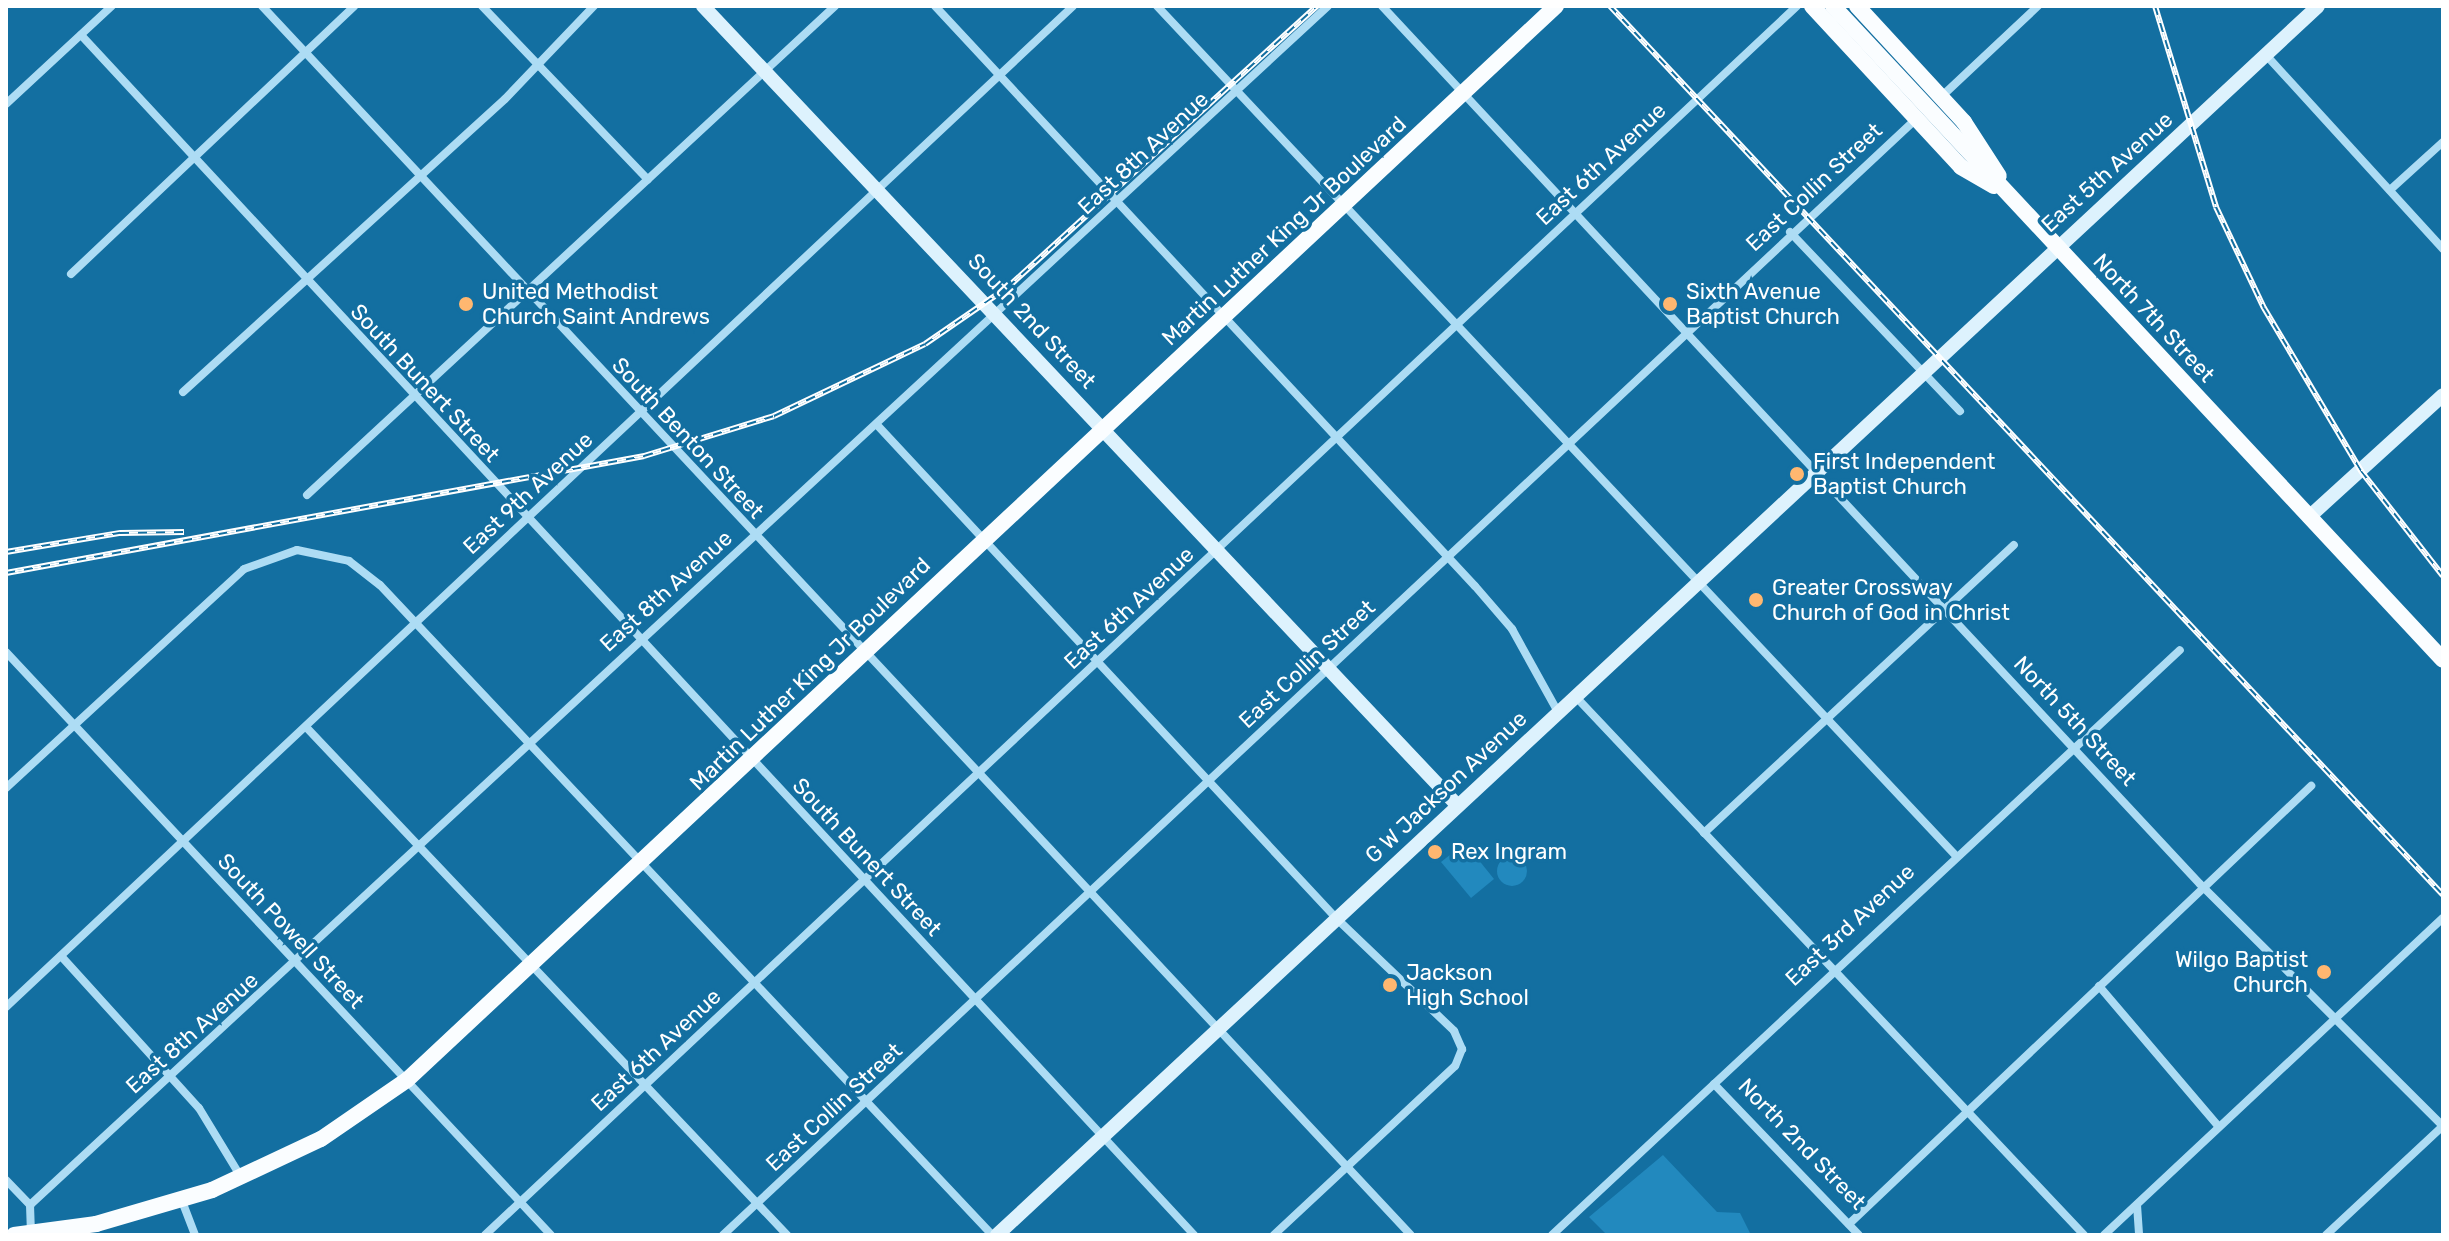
<!DOCTYPE html>
<style>
body{margin:0}
#map{position:relative;width:2449px;height:1241px;overflow:hidden;background:#136fa1;font-family:Rubik,sans-serif}
div>[style]{position:absolute}
.green>*{inset:0;background:#2289be}
.round{border-radius:50%}
.street>*{height:8px;margin:-4px;padding:0 4px;transform-origin:4px;border-radius:4px;background:#addcf4}
.secondary>*{height:14px;margin:-7px;padding:0 7px;transform-origin:7px;border-radius:7px;background:#ddf2fd}
.primary>*{height:16px;margin:-8px;padding:0 8px;transform-origin:8px;border-radius:8px;background:#fafdff}
.rail>*{height:6px;margin-top:-3px;transform-origin:0;background:repeating-linear-gradient(90deg,#136fa1 0 9px,#fff 0 18px);box-sizing:border-box;border-block:2px solid #fff}
.dots>*{width:22px;height:22px;translate:-50% -50%;box-sizing:border-box;border:4px solid #136fa1;border-radius:50%}
span{translate:-50% -50%;white-space:nowrap;text-align:center;line-height:1.15;-webkit-text-stroke:7px #136fa1;paint-order:stroke}
.street-label{font-size:22px;color:#fff}
.poi-label{font-size:22px;color:#fff}
.left{translate:0 -50%;text-align:left}
.right{translate:-100% -50%;text-align:right}
.frame{position:absolute;inset:0;border:8px solid #fff;pointer-events:none}
</style>
<div id="map">
<div class="green">
<i style="clip-path:polygon(1465px 843px,1494px 879px,1471px 898px,1441px 862px)"></i>
<i class="round" style="left:1497px;top:856px;width:30px;height:30px"></i>
<i style="clip-path:polygon(1663px 1155px,1717px 1212px,1740px 1213px,1751px 1235px,1607px 1235px,1589px 1217px)"></i>
</div>
<div class="street">
<i style="left:262px;top:6px;width:1682px;rotate:46.93deg"></i>
<i style="left:482px;top:6px;width:240px;rotate:46.3deg"></i>
<i style="left:935px;top:6px;width:792px;rotate:47.05deg"></i>
<i style="left:1475px;top:586px;width:57px;rotate:49.3deg"></i>
<i style="left:1512px;top:629px;width:95px;rotate:61deg"></i>
<i style="left:1157px;top:6px;width:1165px;rotate:46.77deg"></i>
<i style="left:1382px;top:6px;width:1200px;rotate:47.03deg"></i>
<i style="left:2200px;top:884px;width:343px;rotate:44.9deg"></i>
<i style="left:81px;top:35px;width:1637px;rotate:47.15deg"></i>
<i style="left:2266px;top:55px;width:263px;rotate:47.6deg"></i>
<i style="left:1941px;top:97px;width:133px;rotate:-43.2deg"></i>
<i style="left:6px;top:104px;width:144px;rotate:-42.8deg"></i>
<i style="left:2390px;top:190px;width:72px;rotate:-42.2deg"></i>
<i style="left:1790px;top:232px;width:247px;rotate:46.5deg"></i>
<i style="left:71px;top:274px;width:390px;rotate:-43.4deg"></i>
<i style="left:183px;top:392px;width:435px;rotate:-42.3deg"></i>
<i style="left:505px;top:99px;width:129px;rotate:-46.3deg"></i>
<i style="left:879px;top:427px;width:672px;rotate:47.05deg"></i>
<i style="left:1337px;top:919px;width:162px;rotate:43.7deg"></i>
<i style="left:1454px;top:1031px;width:20px;rotate:66deg"></i>
<i style="left:1462px;top:1049px;width:18px;rotate:112deg"></i>
<i style="left:1455px;top:1066px;width:248px;rotate:137deg"></i>
<i style="left:307px;top:495px;width:720px;rotate:-42.8deg"></i>
<i style="left:6px;top:652px;width:798px;rotate:46.93deg"></i>
<i style="left:1576px;top:697px;width:740px;rotate:46.64deg"></i>
<i style="left:306px;top:727px;width:700px;rotate:46.56deg"></i>
<i style="left:6px;top:788px;width:323px;rotate:-42.6deg"></i>
<i style="left:244px;top:569px;width:56px;rotate:-19.7deg"></i>
<i style="left:297px;top:550px;width:53px;rotate:11.9deg"></i>
<i style="left:349px;top:561px;width:39px;rotate:38deg"></i>
<i style="left:380px;top:585px;width:893px;rotate:46.72deg"></i>
<i style="left:1704px;top:833px;width:423px;rotate:-42.9deg"></i>
<i style="left:61px;top:956px;width:205px;rotate:47.8deg"></i>
<i style="left:199px;top:1108px;width:81px;rotate:58.7deg"></i>
<i style="left:2099px;top:986px;width:184px;rotate:49.6deg"></i>
<i style="left:6px;top:1007px;width:1463px;rotate:-43.17deg"></i>
<i style="left:1714px;top:1084px;width:209px;rotate:46.2deg"></i>
<i style="left:6px;top:1180px;width:35px;rotate:46deg"></i>
<i style="left:30px;top:1205px;width:28px;rotate:88deg"></i>
<i style="left:182px;top:1201px;width:36px;rotate:69deg"></i>
<i style="left:30px;top:1205px;width:1767px;rotate:-42.73deg"></i>
<i style="left:2137px;top:1205px;width:30px;rotate:86deg"></i>
<i style="left:1849px;top:1224px;width:637px;rotate:-43.47deg"></i>
<i style="left:485px;top:1235px;width:1798px;rotate:-43.13deg"></i>
<i style="left:723px;top:1235px;width:1634px;rotate:-43.09deg"></i>
<i style="left:1552px;top:1235px;width:858px;rotate:-42.97deg"></i>
<i style="left:2104px;top:1235px;width:464px;rotate:-43.1deg"></i>
<i style="left:2326px;top:1235px;width:160px;rotate:-43deg"></i>
</div>
<div class="secondary">
<i style="left:703px;top:6px;width:1099px;rotate:46.66deg"></i>
<i style="left:2309px;top:517px;width:181px;rotate:-42.3deg"></i>
<i style="left:997px;top:1235px;width:1804px;rotate:-42.93deg"></i>
</div>
<div class="primary">
<i style="left:1812px;top:6px;width:219px;rotate:47.2deg"></i>
<i style="left:1961px;top:167px;width:38px;rotate:30deg"></i>
<i style="left:1833px;top:6px;width:894px;rotate:46.99deg"></i>
<i style="left:1857px;top:6px;width:158px;rotate:47.3deg"></i>
<i style="left:1964px;top:122px;width:64px;rotate:57.1deg"></i>
<i style="left:14px;top:1235px;width:83px;rotate:-7.6deg"></i>
<i style="left:96px;top:1224px;width:121px;rotate:-16.3deg"></i>
<i style="left:212px;top:1190px;width:120px;rotate:-25.1deg"></i>
<i style="left:321px;top:1139px;width:104px;rotate:-34.5deg"></i>
<i style="left:407px;top:1080px;width:1573px;rotate:-43.07deg"></i>
</div>
<div class="rail">
<i style="left:1610px;top:6px;width:1218px;rotate:46.86deg"></i>
<i style="left:2155px;top:6px;width:210px;rotate:73.1deg"></i>
<i style="left:2216px;top:207px;width:112px;rotate:64.6deg"></i>
<i style="left:2264px;top:308px;width:190px;rotate:59.2deg"></i>
<i style="left:2361px;top:471px;width:133px;rotate:52deg"></i>
<i style="left:6px;top:552px;width:116px;rotate:-9.5deg"></i>
<i style="left:120px;top:533px;width:64px;rotate:-0.9deg"></i>
<i style="left:6px;top:573px;width:649px;rotate:-10.39deg"></i>
<i style="left:644px;top:456px;width:136px;rotate:-17.1deg"></i>
<i style="left:774px;top:416px;width:167px;rotate:-25.5deg"></i>
<i style="left:925px;top:344px;width:101px;rotate:-34.5deg"></i>
<i style="left:1008px;top:287px;width:418px;rotate:-42.3deg"></i>
</div>
<div class="dots">
<i style="left:466px;top:304px;background:#ffb770"></i>
<i style="left:1670px;top:304px;background:#ffb770"></i>
<i style="left:1797px;top:474px;background:#ffb770"></i>
<i style="left:1756px;top:600px;background:#ffb770"></i>
<i style="left:1435px;top:852px;background:#ffb770"></i>
<i style="left:2324px;top:972px;background:#ffb770"></i>
<i style="left:1390px;top:985px;background:#ffb770"></i>
</div>
<div class="street-label">
<span style="left:1143px;top:153px;rotate:-43deg">East 8th Avenue</span>
<span style="left:1601px;top:164px;rotate:-43deg">East 6th Avenue</span>
<span style="left:2107px;top:172px;rotate:-42deg">East 5th Avenue</span>
<span style="left:1814px;top:187px;rotate:-43deg">East Collin Street</span>
<span style="left:1284px;top:231px;rotate:-43deg">Martin Luther King Jr Boulevard</span>
<span style="left:2154px;top:318px;rotate:47deg">North 7th Street</span>
<span style="left:1032px;top:321px;rotate:47deg">South 2nd Street</span>
<span style="left:425px;top:383px;rotate:47deg">South Bunert Street</span>
<span style="left:688px;top:438px;rotate:47deg">South Benton Street</span>
<span style="left:528px;top:493px;rotate:-43deg">East 9th Avenue</span>
<span style="left:666px;top:591px;rotate:-42deg">East 8th Avenue</span>
<span style="left:1129px;top:608px;rotate:-43deg">East 6th Avenue</span>
<span style="left:1307px;top:664px;rotate:-43deg">East Collin Street</span>
<span style="left:810px;top:674px;rotate:-44deg">Martin Luther King Jr Boulevard</span>
<span style="left:2075px;top:721px;rotate:47deg">North 5th Street</span>
<span style="left:1446px;top:787px;rotate:-43deg">G W Jackson Avenue</span>
<span style="left:867px;top:857px;rotate:47deg">South Bunert Street</span>
<span style="left:1850px;top:925px;rotate:-43deg">East 3rd Avenue</span>
<span style="left:291px;top:931px;rotate:47deg">South Powell Street</span>
<span style="left:192px;top:1033px;rotate:-42deg">East 8th Avenue</span>
<span style="left:656px;top:1050px;rotate:-43deg">East 6th Avenue</span>
<span style="left:834px;top:1107px;rotate:-43deg">East Collin Street</span>
<span style="left:1802px;top:1144px;rotate:46deg">North 2nd Street</span>
</div>
<div class="poi-label">
<span class="left" style="left:482px;top:304px">United Methodist<br>Church Saint Andrews</span>
<span class="left" style="left:1686px;top:304px">Sixth Avenue<br>Baptist Church</span>
<span class="left" style="left:1813px;top:474px">First Independent<br>Baptist Church</span>
<span class="left" style="left:1772px;top:600px">Greater Crossway<br>Church of God in Christ</span>
<span class="left" style="left:1451px;top:852px">Rex Ingram</span>
<span class="right" style="left:2308px;top:972px">Wilgo Baptist<br>Church</span>
<span class="left" style="left:1406px;top:985px">Jackson<br>High School</span>
</div>
<div class="frame"></div>
</div>
